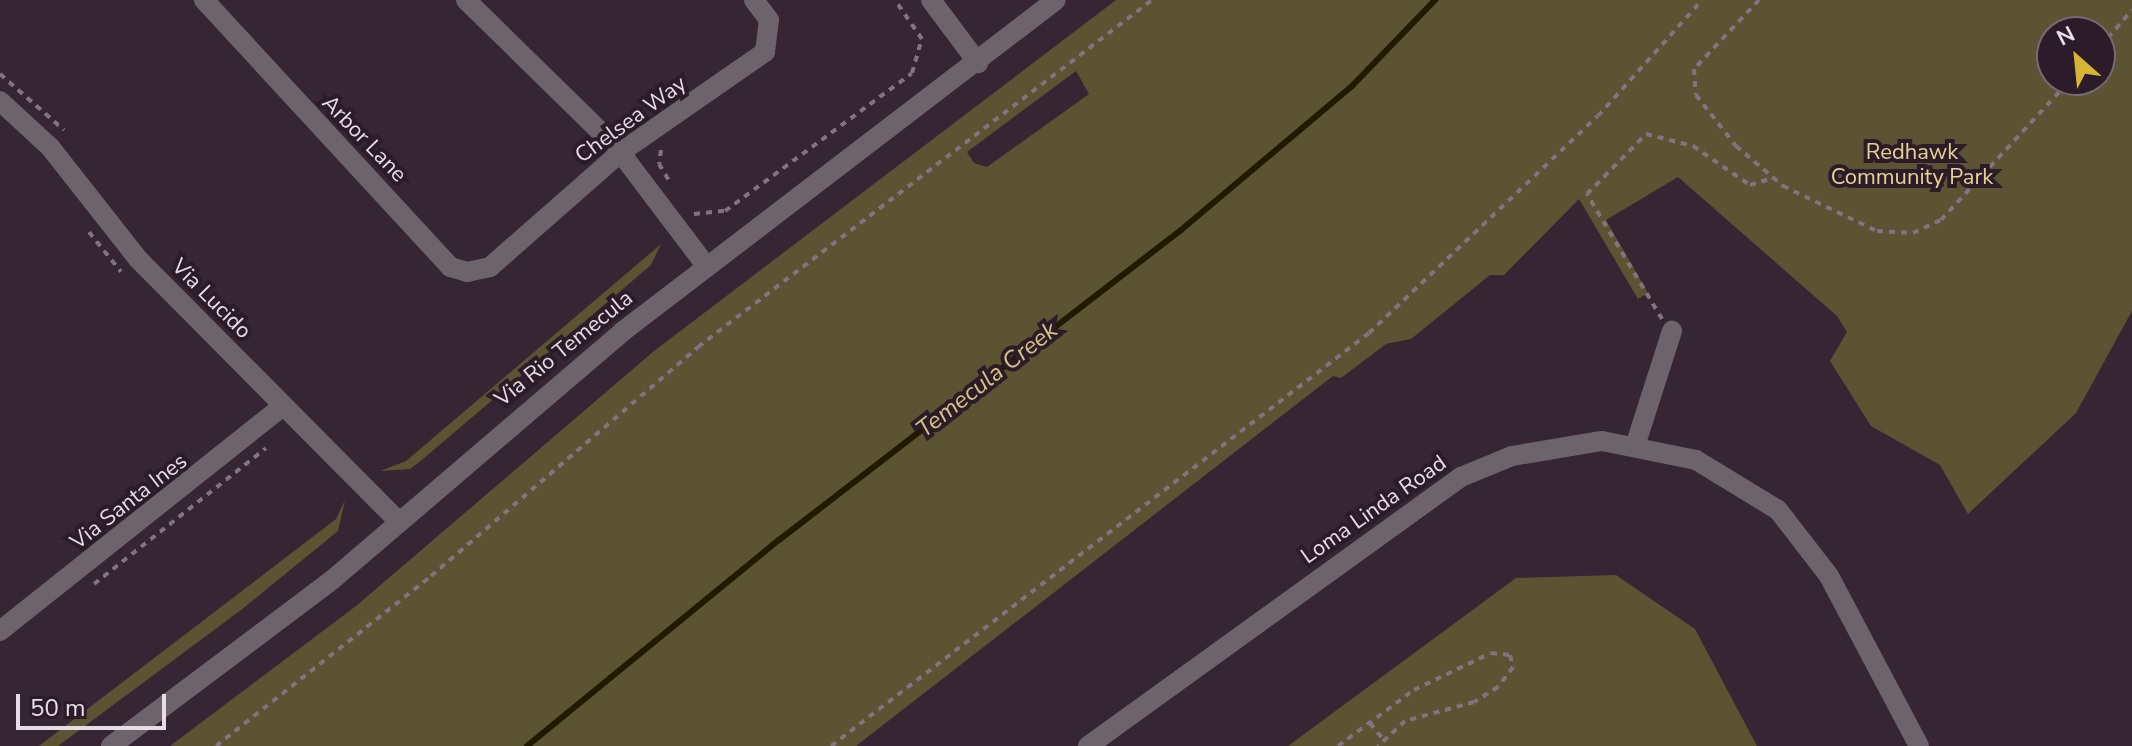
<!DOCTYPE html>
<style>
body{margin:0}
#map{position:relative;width:2132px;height:746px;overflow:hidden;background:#362533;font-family:"Nunito Sans",sans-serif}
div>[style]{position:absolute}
.green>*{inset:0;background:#5c5333}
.stream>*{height:6px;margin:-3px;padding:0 3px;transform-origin:3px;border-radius:3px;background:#211900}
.path>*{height:4px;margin-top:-2px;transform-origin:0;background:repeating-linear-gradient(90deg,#82737f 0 6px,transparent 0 12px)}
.minor>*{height:20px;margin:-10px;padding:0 10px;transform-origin:10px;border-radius:10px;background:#6d646b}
span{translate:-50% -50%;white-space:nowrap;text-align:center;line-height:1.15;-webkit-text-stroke:8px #2c1c29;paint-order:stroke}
.street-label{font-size:22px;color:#e8dce5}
.park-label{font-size:22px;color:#e6d392}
.water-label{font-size:24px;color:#d6c382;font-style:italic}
.north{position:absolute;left:2036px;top:16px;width:80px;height:80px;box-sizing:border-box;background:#2c1c29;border:2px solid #776974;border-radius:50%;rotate:333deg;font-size:22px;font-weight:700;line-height:32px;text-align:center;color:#e8dce5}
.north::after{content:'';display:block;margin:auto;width:28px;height:36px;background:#d6b534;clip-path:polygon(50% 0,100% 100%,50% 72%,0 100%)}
.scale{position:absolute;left:16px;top:694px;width:150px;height:36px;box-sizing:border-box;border:4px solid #e8dce5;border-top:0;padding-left:10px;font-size:24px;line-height:28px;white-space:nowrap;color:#e8dce5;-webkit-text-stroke:6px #2c1c29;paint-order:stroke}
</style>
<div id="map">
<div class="green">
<i style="clip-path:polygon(evenodd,1116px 0,2132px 0,2132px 311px,2076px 413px,1968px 514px,1940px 465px,1871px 426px,1830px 361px,1847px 332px,1837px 316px,1678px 177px,1606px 220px,1648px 293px,1638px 299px,1579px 199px,1504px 275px,1490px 275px,1411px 339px,1386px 344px,1341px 378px,1333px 376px,856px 746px,170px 746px,356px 606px,654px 351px,1116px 0,2052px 32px,2100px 32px,2100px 80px,2052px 80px,2052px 32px,1116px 0,1076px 71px,1089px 94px,987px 167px,974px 163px,967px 152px,1076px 71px)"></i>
<i style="clip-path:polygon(661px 244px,651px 265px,423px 459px,410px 469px,380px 471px,406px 461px)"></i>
<i style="clip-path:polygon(345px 500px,338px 531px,241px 610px,58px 746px,39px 746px,336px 519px)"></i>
<i style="clip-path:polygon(1616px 575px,1695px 629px,1757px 746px,1288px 746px,1516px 578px)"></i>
</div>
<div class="stream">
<i style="left:527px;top:746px;width:325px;rotate:-39.3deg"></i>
<i style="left:779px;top:540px;width:508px;rotate:-37.64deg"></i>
<i style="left:1181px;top:230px;width:224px;rotate:-40.1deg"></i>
<i style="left:1352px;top:86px;width:120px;rotate:-46deg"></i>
</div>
<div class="path">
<i style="left:1759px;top:0;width:95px;rotate:133.3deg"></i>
<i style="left:1694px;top:69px;width:26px;rotate:86deg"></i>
<i style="left:1696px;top:95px;width:65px;rotate:51.9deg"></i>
<i style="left:1736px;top:146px;width:62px;rotate:40.4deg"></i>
<i style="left:1783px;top:186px;width:104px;rotate:25.6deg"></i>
<i style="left:1877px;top:231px;width:36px;rotate:3deg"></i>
<i style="left:1913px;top:233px;width:31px;rotate:-25deg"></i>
<i style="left:1941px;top:220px;width:190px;rotate:-47.3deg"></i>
<i style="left:2100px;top:47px;width:49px;rotate:-49.1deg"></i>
<i style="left:0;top:74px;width:85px;rotate:41.2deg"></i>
<i style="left:661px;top:150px;width:14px;rotate:98deg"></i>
<i style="left:659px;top:164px;width:21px;rotate:59deg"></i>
<i style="left:694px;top:214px;width:31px;rotate:-6deg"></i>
<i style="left:725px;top:211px;width:232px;rotate:-36.4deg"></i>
<i style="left:912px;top:73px;width:35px;rotate:-74deg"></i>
<i style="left:922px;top:39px;width:47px;rotate:-124.7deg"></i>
<i style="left:89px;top:232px;width:51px;rotate:51.3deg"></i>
<i style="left:1662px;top:319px;width:146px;rotate:-121deg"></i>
<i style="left:1587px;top:194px;width:84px;rotate:-45.5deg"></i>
<i style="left:1646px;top:134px;width:49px;rotate:14.3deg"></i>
<i style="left:1693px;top:146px;width:69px;rotate:34.4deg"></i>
<i style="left:1750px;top:185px;width:24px;rotate:-17deg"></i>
<i style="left:94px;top:584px;width:219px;rotate:-38.3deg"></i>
<i style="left:1370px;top:723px;width:21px;rotate:51deg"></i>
<i style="left:216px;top:746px;width:274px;rotate:-38.3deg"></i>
<i style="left:431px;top:576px;width:352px;rotate:-40.6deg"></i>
<i style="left:698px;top:347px;width:571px;rotate:-37.39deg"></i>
<i style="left:831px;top:746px;width:678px;rotate:-37.51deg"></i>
<i style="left:1369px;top:333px;width:315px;rotate:-43.5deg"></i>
<i style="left:1598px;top:116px;width:156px;rotate:-48.1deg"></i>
<i style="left:1338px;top:746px;width:94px;rotate:-36.4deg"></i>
<i style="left:1414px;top:690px;width:85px;rotate:-25.7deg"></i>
<i style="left:1491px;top:653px;width:19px;rotate:6deg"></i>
<i style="left:1510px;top:655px;width:12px;rotate:76deg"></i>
<i style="left:1513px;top:667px;width:25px;rotate:127deg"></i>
<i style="left:1498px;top:687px;width:28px;rotate:148deg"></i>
<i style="left:1474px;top:702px;width:72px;rotate:164.6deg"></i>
<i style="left:1405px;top:721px;width:37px;rotate:137deg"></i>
</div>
<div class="minor">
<i style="left:204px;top:0;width:363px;rotate:47.3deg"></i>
<i style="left:450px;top:267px;width:18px;rotate:16deg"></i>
<i style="left:467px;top:272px;width:24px;rotate:-12deg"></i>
<i style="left:490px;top:267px;width:174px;rotate:-41.3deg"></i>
<i style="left:621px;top:152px;width:175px;rotate:-34.8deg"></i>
<i style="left:765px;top:52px;width:32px;rotate:-83deg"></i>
<i style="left:769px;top:20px;width:25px;rotate:-127deg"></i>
<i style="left:466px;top:0;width:211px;rotate:44.4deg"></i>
<i style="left:617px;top:148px;width:149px;rotate:52.9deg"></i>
<i style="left:931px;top:0;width:79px;rotate:53.3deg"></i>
<i style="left:0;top:101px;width:68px;rotate:42.6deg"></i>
<i style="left:50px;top:147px;width:142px;rotate:51.8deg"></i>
<i style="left:138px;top:259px;width:371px;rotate:45.2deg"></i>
<i style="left:1636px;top:443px;width:118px;rotate:-72.2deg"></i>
<i style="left:0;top:631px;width:362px;rotate:-38.5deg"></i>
<i style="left:111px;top:746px;width:276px;rotate:-36.9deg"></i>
<i style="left:332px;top:580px;width:382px;rotate:-40.5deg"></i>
<i style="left:622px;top:332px;width:546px;rotate:-37.42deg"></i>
<i style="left:1088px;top:746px;width:460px;rotate:-35.8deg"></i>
<i style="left:1461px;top:477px;width:55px;rotate:-22.4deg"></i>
<i style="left:1512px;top:456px;width:91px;rotate:-9.5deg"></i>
<i style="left:1602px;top:441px;width:96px;rotate:11.4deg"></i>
<i style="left:1696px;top:460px;width:96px;rotate:31.4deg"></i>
<i style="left:1778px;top:510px;width:83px;rotate:52.3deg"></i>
<i style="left:1829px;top:576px;width:192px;rotate:62.1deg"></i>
</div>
<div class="street-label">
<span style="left:631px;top:120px;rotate:-36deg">Chelsea Way</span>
<span style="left:364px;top:139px;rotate:46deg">Arbor Lane</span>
<span style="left:211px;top:299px;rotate:45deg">Via Lucido</span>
<span style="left:564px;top:349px;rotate:-39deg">Via Rio Temecula</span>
<span style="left:129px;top:502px;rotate:-38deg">Via Santa Ines</span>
<span style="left:1374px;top:510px;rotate:-35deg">Loma Linda Road</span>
</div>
<div class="park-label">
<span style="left:1912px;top:165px">Redhawk<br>Community Park</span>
</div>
<div class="water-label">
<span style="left:987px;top:380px;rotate:-38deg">Temecula Creek</span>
</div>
<div class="north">N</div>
<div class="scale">50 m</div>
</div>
